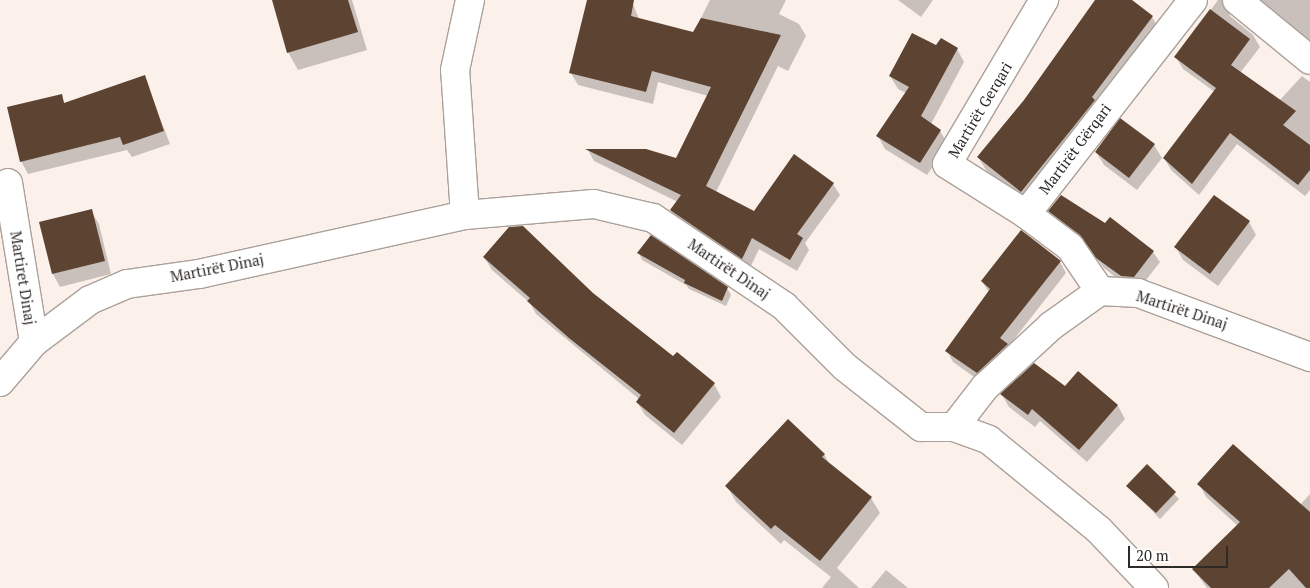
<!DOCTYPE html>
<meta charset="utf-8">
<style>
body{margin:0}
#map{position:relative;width:1310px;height:588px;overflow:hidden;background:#fcf1ea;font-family:"PT Serif",serif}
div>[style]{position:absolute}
.shadow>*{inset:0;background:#0003}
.building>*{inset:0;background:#5d4332}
.roads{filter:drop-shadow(1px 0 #aba19a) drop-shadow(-1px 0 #aba19a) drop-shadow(0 1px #aba19a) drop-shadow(0 -1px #aba19a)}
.minor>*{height:28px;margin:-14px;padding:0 14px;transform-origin:14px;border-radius:14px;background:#fff}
span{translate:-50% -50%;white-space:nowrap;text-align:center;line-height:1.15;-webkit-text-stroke:5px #fff;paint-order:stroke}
.street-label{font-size:15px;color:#2e2a27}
.scale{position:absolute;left:1128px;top:546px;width:100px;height:22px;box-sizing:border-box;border:2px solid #2e2a27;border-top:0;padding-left:6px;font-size:15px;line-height:18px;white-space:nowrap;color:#2e2a27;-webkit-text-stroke:4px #fff;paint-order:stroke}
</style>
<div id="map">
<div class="shadow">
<i style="clip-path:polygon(273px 0,352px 0,367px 50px,298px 70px,288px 52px)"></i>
<i style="clip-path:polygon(588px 0,633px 4px,639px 19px,693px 34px,710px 0,786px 0,779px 14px,799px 24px,806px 36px,788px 71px,778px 66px,716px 192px,755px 212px,833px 184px,840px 195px,805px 243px,809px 250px,797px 271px,759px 249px,749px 270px,678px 222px,671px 210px,678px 202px,594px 161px,588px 150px,677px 159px,708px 96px,658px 82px,653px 104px,578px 85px,571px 73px)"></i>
<i style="clip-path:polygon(898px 0,933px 0,921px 17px)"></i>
<i style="clip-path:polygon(1097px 0,1130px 0,1152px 17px,1160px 30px,1029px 204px,986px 170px,978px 157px,1024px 101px)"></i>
<i style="clip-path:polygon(1218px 0,1235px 0,1228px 9px,1230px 16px,1253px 35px,1260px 47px,1240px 73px,1279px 101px,1302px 76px,1310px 82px,1310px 190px,1305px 196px,1237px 144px,1199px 195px,1171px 170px,1164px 158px,1215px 92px,1183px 69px,1176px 57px)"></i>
<i style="clip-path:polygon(1255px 0,1310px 0,1310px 43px,1282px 17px,1280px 20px)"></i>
<i style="clip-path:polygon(936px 47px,957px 49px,964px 62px,931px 124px,940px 131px,948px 144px,927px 175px,885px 149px,878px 136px,906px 93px,898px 89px,890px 76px)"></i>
<i style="clip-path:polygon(144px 76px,170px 144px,132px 157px,127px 150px,28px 174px,21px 161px,61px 96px,65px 104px)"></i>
<i style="clip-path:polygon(1154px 145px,1162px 158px,1137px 190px,1104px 165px,1096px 152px)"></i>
<i style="clip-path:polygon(91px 211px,99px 224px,111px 274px,60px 287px,53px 274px,41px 223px)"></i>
<i style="clip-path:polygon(1050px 211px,1105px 225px,1153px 252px,1160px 262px,1140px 288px,1128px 287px,1104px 268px,1087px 245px,1056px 222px)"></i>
<i style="clip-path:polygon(1249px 222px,1256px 235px,1218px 286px,1183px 260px,1176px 248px)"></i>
<i style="clip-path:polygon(639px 253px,727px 288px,731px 295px,726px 306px,689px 289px,686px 285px,642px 260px)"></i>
<i style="clip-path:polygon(484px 257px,592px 294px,673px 358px,714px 384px,721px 397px,682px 445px,645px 415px,637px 402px,639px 399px,536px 314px,530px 303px,492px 270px)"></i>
<i style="clip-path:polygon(1060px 262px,1066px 273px,1008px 347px,1014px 356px,984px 384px,953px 362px,947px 351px,989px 293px,982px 281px)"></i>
<i style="clip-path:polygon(1079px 372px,1118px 406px,1125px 419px,1087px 462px,1040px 421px,1035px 427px,1009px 407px,1002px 395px,1065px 388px)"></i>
<i style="clip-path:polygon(824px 454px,830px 465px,871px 498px,880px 513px,837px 568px,859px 588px,822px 588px,831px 577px,784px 540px,781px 544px,736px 502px,727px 486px)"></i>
<i style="clip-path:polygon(1147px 466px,1179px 499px,1160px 519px,1128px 486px)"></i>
<i style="clip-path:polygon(1199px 484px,1300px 505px,1310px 494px,1310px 588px,1207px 588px,1194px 570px,1238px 526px,1206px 497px)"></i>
<i style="clip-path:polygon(886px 570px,908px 588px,871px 588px)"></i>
</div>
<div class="building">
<i style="clip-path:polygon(272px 0,348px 0,358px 32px,287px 53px)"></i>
<i style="clip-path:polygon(587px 0,634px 0,631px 16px,693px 32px,701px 18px,781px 35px,706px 186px,754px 211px,794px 154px,834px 183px,797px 234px,803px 238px,790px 260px,752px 238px,742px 259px,670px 210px,681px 195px,585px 149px,646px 149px,676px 158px,711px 87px,652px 71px,646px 92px,569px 73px)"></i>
<i style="clip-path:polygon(1095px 0,1132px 0,1153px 16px,1092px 97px,1095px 100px,1021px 192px,977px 157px,1024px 100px)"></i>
<i style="clip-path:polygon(1210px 9px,1250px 39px,1231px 65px,1296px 111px,1283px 125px,1310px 145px,1310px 170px,1298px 185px,1230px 133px,1192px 184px,1163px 158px,1216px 88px,1174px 57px)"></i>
<i style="clip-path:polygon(912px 33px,936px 45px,941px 38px,958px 48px,921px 116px,941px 130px,920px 163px,876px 136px,909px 87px,889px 76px)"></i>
<i style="clip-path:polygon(145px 75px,164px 131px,123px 145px,120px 137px,20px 162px,7px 107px,62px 94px,64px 103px)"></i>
<i style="clip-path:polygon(1120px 118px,1155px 144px,1129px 178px,1095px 152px)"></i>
<i style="clip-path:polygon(1061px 195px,1105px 223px,1110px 217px,1154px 251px,1134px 277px,1121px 276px,1096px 258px,1080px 235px,1048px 211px)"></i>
<i style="clip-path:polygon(1214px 195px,1250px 221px,1210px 274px,1174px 247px)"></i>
<i style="clip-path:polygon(92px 209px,105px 261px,52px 274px,39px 222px)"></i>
<i style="clip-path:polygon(523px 226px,593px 293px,673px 356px,677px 352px,715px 383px,674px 433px,636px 402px,641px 395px,569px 338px,527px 301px,530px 298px,483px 257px,509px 227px)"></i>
<i style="clip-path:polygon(1021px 230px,1061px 261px,1000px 338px,1008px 344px,977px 373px,945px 351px,990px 289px,981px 281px)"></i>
<i style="clip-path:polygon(651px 235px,728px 287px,722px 301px,684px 283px,685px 280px,637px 253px)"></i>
<i style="clip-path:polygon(1034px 363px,1065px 386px,1078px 371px,1118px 405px,1079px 450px,1032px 409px,1028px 415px,1000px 394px)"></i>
<i style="clip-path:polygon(788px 419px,825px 454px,822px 457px,872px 497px,820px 561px,775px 525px,771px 529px,725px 486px)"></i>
<i style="clip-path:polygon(1233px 444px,1310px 512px,1310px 588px,1306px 588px,1289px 569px,1269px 588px,1211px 588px,1192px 569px,1240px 522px,1197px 484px)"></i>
<i style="clip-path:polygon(1147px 464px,1176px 492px,1156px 513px,1126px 486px)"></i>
</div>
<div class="roads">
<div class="minor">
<i style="left:1237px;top:0;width:94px;rotate:39.4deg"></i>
<i style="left:8px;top:183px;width:161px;rotate:80.7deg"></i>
<i style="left:1026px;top:214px;width:93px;rotate:-147.7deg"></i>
<i style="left:947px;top:164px;width:191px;rotate:-59.4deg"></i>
<i style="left:465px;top:215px;width:145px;rotate:-93.9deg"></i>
<i style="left:455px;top:70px;width:72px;rotate:-77.9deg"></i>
<i style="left:1100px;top:291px;width:53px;rotate:-124.3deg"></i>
<i style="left:1070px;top:247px;width:55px;rotate:-143.1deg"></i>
<i style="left:1026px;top:214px;width:271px;rotate:-52deg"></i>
<i style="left:0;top:382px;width:52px;rotate:-49.6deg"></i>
<i style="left:34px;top:342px;width:70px;rotate:-36.9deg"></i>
<i style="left:90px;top:300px;width:40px;rotate:-23.4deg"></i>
<i style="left:127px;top:284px;width:73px;rotate:-7.9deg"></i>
<i style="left:199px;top:274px;width:272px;rotate:-12.5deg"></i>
<i style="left:465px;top:215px;width:129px;rotate:-4.9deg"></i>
<i style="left:594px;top:204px;width:61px;rotate:13.3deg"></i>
<i style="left:653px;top:218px;width:158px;rotate:33.9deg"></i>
<i style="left:784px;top:306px;width:86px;rotate:45deg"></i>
<i style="left:845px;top:367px;width:97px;rotate:38.3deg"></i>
<i style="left:921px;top:427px;width:33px"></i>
<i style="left:954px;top:427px;width:37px;rotate:20deg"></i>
<i style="left:989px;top:440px;width:142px;rotate:39.3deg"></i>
<i style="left:1099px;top:530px;width:80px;rotate:46.5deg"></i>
<i style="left:954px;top:427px;width:51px;rotate:-52.2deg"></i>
<i style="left:985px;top:387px;width:90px;rotate:-42.7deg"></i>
<i style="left:1051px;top:326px;width:60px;rotate:-35.5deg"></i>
<i style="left:1100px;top:291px;width:38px;rotate:3deg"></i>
<i style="left:1138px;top:293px;width:184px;rotate:20.4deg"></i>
</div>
</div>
<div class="street-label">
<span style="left:980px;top:110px;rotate:-59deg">Martirët Gerqari</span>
<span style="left:1075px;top:149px;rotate:-53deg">Martirët Gërqari</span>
<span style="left:217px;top:268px;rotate:-11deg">Martirët Dinaj</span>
<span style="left:729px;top:269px;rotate:34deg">Martirët Dinaj</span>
<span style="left:23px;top:278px;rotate:81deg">Martiret Dinaj</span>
<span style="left:1182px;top:310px;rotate:18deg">Martirët Dinaj</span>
</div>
<div class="scale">20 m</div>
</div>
